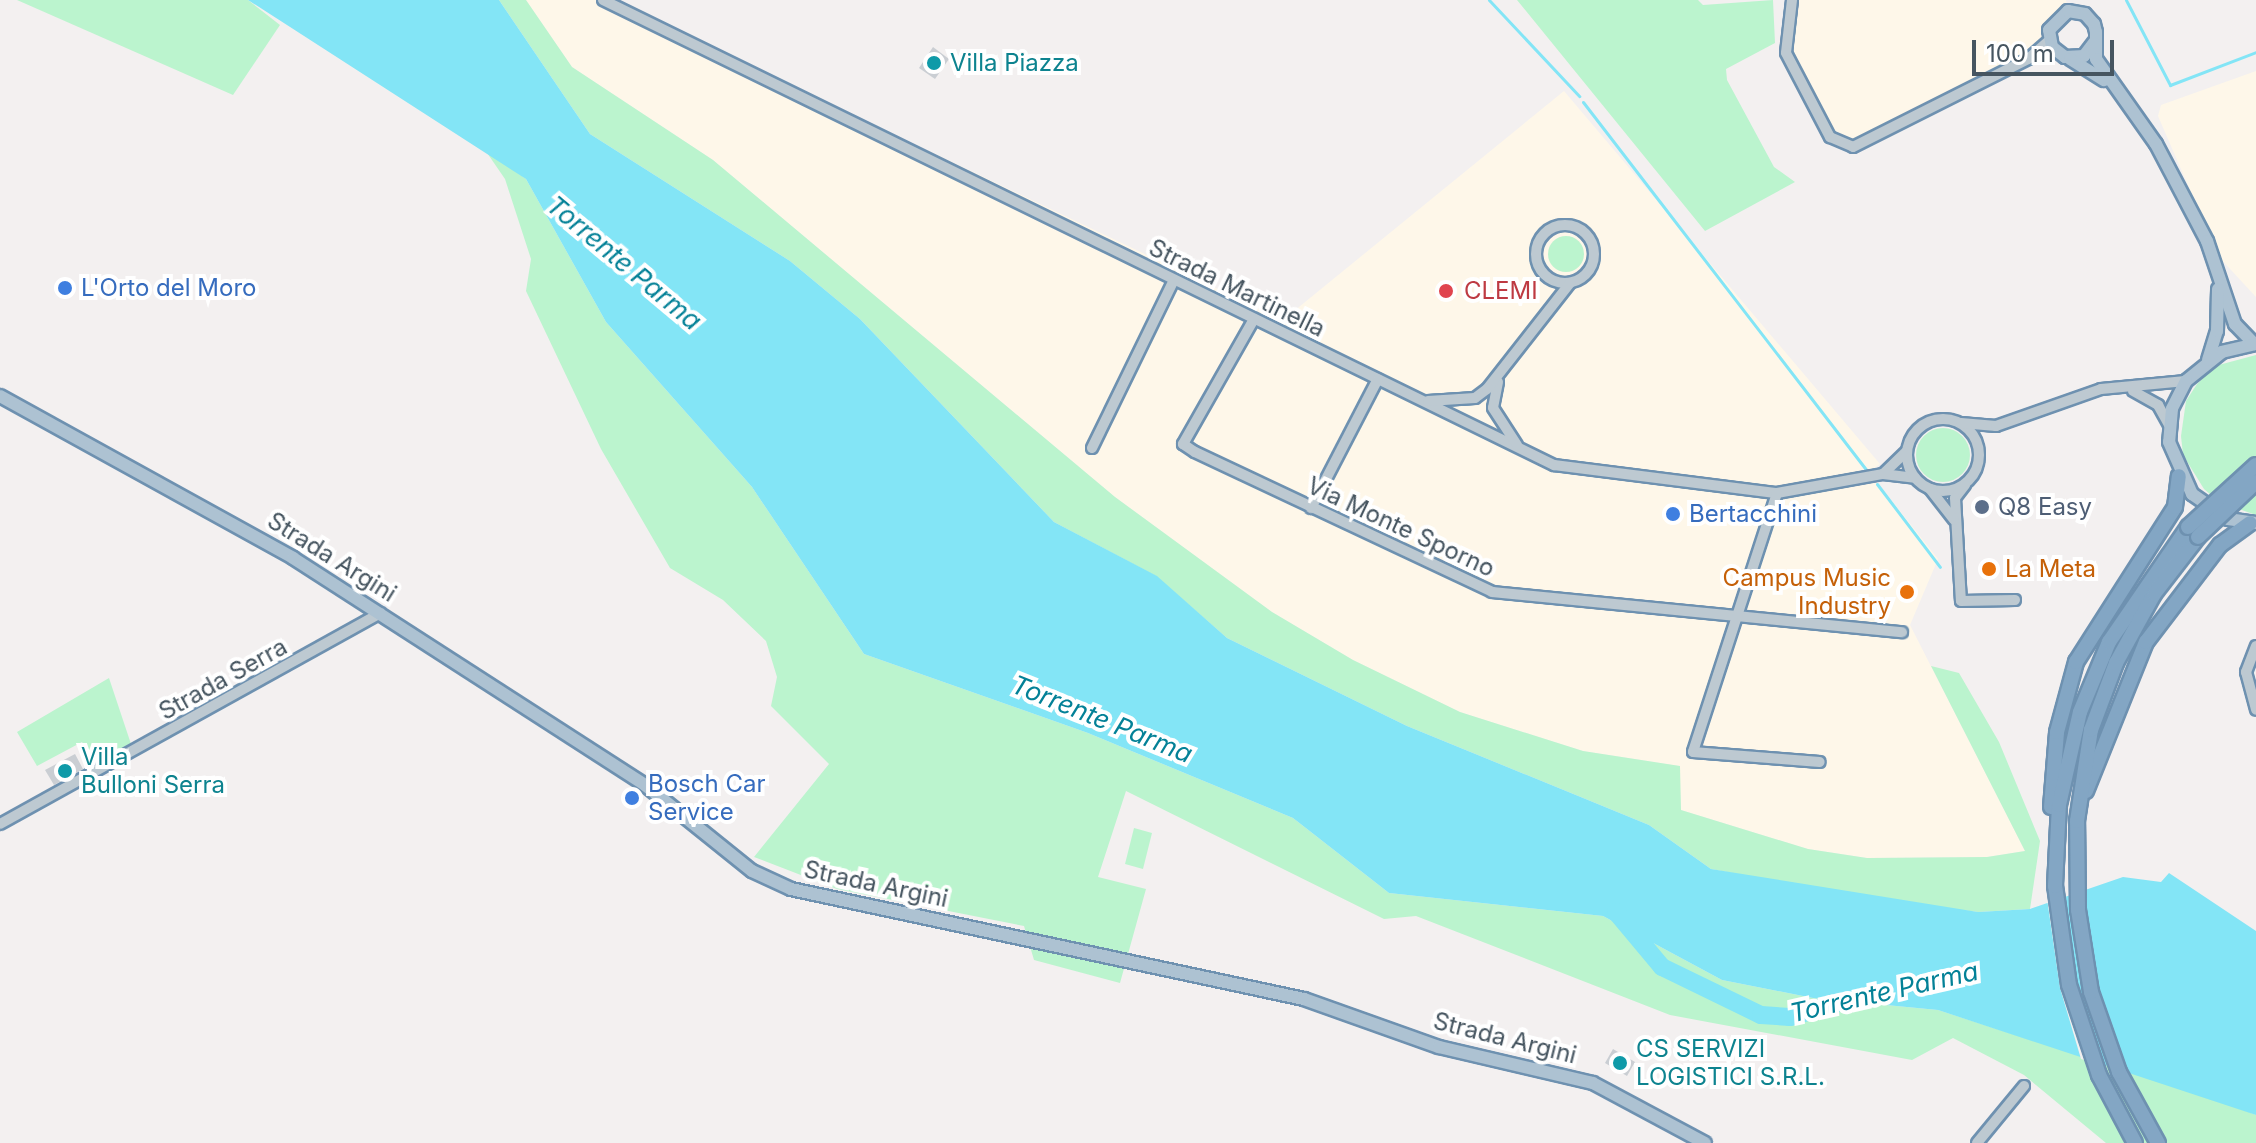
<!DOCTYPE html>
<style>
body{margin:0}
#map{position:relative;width:2256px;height:1143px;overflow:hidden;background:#f3f0f0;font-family:Inter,sans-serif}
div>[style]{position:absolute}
.commercial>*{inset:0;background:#fef7e9}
.green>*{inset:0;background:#bbf4ce}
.round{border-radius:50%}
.water>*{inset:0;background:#83e5f6}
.pier>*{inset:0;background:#f3f0f0}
.stream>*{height:3px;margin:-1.5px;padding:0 1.5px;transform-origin:1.5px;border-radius:1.5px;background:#83e5f6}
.river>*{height:18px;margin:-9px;padding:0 9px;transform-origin:9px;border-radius:9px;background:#83e5f6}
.building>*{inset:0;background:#caced3}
.roads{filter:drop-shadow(2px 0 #6e91b0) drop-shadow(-2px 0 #6e91b0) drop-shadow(0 2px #6e91b0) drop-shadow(0 -2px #6e91b0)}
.minor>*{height:10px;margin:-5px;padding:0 5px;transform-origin:5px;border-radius:5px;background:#bdc9d1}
.minor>.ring{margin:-5px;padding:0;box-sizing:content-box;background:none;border:10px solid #bdc9d1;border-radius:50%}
.major>*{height:12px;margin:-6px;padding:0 6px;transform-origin:6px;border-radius:6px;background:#adc2d2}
.highway>*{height:14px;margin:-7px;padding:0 7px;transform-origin:7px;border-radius:7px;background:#83a6c4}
.bridges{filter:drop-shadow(2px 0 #6e91b0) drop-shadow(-2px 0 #6e91b0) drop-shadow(0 2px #6e91b0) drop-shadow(0 -2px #6e91b0)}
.highway-bridge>*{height:14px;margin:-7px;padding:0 7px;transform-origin:7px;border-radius:7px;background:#83a6c4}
.dots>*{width:22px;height:22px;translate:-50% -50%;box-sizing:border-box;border:4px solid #fff;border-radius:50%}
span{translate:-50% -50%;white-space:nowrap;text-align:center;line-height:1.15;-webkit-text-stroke:8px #fff;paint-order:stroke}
.culture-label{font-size:24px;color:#0d838f}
.left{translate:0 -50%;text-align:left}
.shop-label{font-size:24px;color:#366cbe}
.street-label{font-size:24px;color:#465560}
.health-label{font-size:24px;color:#be3a42}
.service-label{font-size:24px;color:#4e5e75}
.food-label{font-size:24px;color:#c56008}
.right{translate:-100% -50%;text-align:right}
.water-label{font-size:26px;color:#038197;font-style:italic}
.scale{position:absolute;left:1972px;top:40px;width:142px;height:36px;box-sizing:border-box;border:4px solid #465560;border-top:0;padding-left:10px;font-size:24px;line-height:28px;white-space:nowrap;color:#465560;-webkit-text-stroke:6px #fff;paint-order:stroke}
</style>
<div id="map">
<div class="commercial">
<i style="clip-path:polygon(526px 0,613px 0,1283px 320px,1564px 91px,1880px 464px,1869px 472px,1938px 559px,1910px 625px,2025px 851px,1987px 857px,1867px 858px,1808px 849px,1681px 810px,1679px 766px,1583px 751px,1460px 712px,1353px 660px,1272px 612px,1115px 497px,713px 160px,572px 67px)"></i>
<i style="clip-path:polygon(1797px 0,2066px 0,2067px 5px,2048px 19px,2037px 49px,1865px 138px,1847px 141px,1831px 132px,1793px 59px)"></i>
<i style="clip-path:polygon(2256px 71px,2256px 297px,2219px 257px,2158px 116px,2161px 105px)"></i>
</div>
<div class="green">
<i style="clip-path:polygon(17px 0,248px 0,280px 25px,233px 95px)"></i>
<i style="clip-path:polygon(499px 0,526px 0,572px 67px,713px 160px,1115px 497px,1272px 612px,1353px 660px,1460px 712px,1583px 751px,1680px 766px,1681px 810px,1808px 849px,1867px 858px,1987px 857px,2025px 851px,1931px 666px,1959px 673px,1999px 742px,2040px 841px,2030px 909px,1978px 912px,1875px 900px,1711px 869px,1649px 825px,1407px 726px,1227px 638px,1156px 576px,1054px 522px,860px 319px,790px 261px,590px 134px)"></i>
<i style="clip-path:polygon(1517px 0,1698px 0,1703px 5px,1773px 0,1775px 43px,1726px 69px,1727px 80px,1774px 167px,1795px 182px,1705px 231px)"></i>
<i style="clip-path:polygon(483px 147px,526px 179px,606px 322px,752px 487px,864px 654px,1088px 733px,1293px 818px,1389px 893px,1603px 916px,1722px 980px,1813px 998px,1938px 1010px,2224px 1102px,2256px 1115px,2256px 1143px,2106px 1143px,2024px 1075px,1953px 1038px,1912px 1060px,1670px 1015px,1416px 916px,1384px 919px,1126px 791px,1098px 877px,1146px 889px,1120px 983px,1034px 960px,1024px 926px,837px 889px,754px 857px,829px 764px,771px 706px,777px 677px,766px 641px,723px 600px,670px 568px,601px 449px,526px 291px,531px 259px,505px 179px)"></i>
<i class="round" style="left:1548px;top:236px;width:36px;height:36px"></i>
<i style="clip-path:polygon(2256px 355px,2256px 515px,2219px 502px,2204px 489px,2183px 455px,2181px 436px,2186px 401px,2197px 384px,2215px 366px)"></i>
<i class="round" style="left:1916px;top:428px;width:54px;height:54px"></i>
<i style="clip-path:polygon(109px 678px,132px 747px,96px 767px,82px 742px,37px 766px,17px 732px)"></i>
<i style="clip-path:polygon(1134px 828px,1152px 833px,1143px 869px,1125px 864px)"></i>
</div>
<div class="water">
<i style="clip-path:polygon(248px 0,499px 0,590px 134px,790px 261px,860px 319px,1054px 522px,1157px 576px,1227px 638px,1407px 726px,1649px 825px,1711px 869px,1978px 912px,2030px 909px,2123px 877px,2161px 882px,2169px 873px,2256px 931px,2256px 1115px,1938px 1010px,1813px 998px,1722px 980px,1603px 916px,1389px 893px,1293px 818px,1088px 733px,864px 654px,752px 487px,606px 322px,526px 179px)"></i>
</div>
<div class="pier">
<i style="clip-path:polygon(2063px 893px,2075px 984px,2101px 1065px,2081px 1059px,2060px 988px,2047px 899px)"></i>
</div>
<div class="stream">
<i style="left:1489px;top:0;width:132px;rotate:46.8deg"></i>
<i style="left:2126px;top:0;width:96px;rotate:62.6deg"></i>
<i style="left:2170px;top:85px;width:92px;rotate:-21deg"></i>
<i style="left:1583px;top:102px;width:467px;rotate:52.4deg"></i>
<i style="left:1877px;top:484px;width:104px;rotate:52.8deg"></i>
</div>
<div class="river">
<i style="left:1616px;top:912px;width:72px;rotate:50.1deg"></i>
<i style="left:1662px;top:967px;width:110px;rotate:25.9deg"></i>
<i style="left:1761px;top:1015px;width:29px;rotate:4deg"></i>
<i style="left:1790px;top:1017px;width:82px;rotate:-16.2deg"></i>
</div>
<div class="building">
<i style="clip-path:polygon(933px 47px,949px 59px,935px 79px,919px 68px)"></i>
<i style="clip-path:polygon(75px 754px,83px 769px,54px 785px,45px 770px)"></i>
<i style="clip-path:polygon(1613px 1049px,1635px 1062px,1627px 1076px,1605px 1063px)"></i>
</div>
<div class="roads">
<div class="minor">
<i style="left:603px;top:0;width:1059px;rotate:26.06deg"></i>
<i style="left:1554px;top:465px;width:225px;rotate:7.2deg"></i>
<i style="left:1777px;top:493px;width:108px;rotate:-10.2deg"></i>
<i style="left:1883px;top:474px;width:32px;rotate:7deg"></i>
<i style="left:1792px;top:0;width:53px;rotate:96.5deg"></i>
<i style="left:1786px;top:53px;width:95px;rotate:62.4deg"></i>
<i style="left:1830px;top:137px;width:25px;rotate:23deg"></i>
<i style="left:1853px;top:147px;width:196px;rotate:-26.7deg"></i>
<i style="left:2028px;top:59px;width:28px;rotate:-41deg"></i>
<i class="ring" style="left:1536px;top:225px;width:48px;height:48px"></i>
<i style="left:1254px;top:319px;width:144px;rotate:119.6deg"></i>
<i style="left:1183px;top:444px;width:14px;rotate:34deg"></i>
<i style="left:1195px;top:452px;width:328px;rotate:25.2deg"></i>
<i style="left:1492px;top:592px;width:412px;rotate:5.6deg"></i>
<i style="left:1498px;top:382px;width:26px;rotate:101deg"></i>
<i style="left:1493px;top:408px;width:44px;rotate:57deg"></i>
<i style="left:2133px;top:391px;width:29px;rotate:29deg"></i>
<i style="left:2158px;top:405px;width:23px;rotate:61deg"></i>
<i style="left:1428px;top:401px;width:47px;rotate:-3.7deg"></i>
<i style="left:1475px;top:398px;width:15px;rotate:-37deg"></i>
<i style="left:1487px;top:389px;width:135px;rotate:-51.9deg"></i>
<i class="ring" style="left:1907px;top:419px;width:62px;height:62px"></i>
<i style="left:1961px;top:423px;width:35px;rotate:5deg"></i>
<i style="left:1996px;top:426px;width:111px;rotate:-19.4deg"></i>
<i style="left:2101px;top:389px;width:85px;rotate:-5.4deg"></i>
<i style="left:1092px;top:448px;width:187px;rotate:-64deg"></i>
<i style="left:1883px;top:474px;width:33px;rotate:-44deg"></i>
<i style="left:1965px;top:485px;width:16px;rotate:128deg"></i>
<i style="left:1955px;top:498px;width:103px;rotate:86.7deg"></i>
<i style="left:1961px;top:601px;width:54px;rotate:-1.1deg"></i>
<i style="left:1930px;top:489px;width:39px;rotate:52deg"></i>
<i style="left:1777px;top:493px;width:272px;rotate:108deg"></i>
<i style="left:1693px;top:752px;width:127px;rotate:4.5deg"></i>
<i style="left:1311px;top:508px;width:145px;rotate:-62.6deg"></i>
<i style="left:2256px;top:646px;width:28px;rotate:111deg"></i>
<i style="left:2246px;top:672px;width:39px;rotate:75deg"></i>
<i style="left:0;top:824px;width:435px;rotate:-29deg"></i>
<i style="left:1977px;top:1143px;width:74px;rotate:-50.5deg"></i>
</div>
<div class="major">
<i style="left:2096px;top:40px;width:20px;rotate:127deg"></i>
<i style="left:2084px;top:56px;width:19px;rotate:177deg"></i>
<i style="left:2065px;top:57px;width:16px;rotate:-142deg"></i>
<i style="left:2052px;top:47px;width:17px;rotate:-100deg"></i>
<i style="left:2049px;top:30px;width:27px;rotate:-45deg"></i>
<i style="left:2068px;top:11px;width:17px;rotate:10deg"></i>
<i style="left:2085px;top:14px;width:13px;rotate:48deg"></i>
<i style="left:2094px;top:24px;width:8px;rotate:76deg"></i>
<i style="left:2096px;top:32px;width:27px;rotate:90deg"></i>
<i style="left:2096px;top:59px;width:104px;rotate:54.8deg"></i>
<i style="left:2156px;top:144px;width:110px;rotate:62.3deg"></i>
<i style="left:2207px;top:241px;width:88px;rotate:71.4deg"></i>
<i style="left:2235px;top:324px;width:28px;rotate:46deg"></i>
<i style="left:2070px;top:59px;width:40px;rotate:32deg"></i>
<i style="left:2256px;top:344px;width:35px;rotate:167deg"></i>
<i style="left:2222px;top:352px;width:46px;rotate:141.1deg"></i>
<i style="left:2186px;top:381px;width:31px;rotate:117deg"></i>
<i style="left:2172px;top:409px;width:33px;rotate:95deg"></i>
<i style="left:2169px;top:442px;width:57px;rotate:66.1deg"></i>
<i style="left:2192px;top:494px;width:44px;rotate:34.8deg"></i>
<i style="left:2228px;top:519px;width:28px;rotate:8deg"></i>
<i style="left:2208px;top:360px;width:30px;rotate:-73deg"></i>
<i style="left:2217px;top:331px;width:42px;rotate:-88.6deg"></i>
<i style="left:0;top:396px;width:335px;rotate:28.9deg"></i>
<i style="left:293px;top:558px;width:419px;rotate:32.8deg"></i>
<i style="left:645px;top:785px;width:137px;rotate:38.8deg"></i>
<i style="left:752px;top:871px;width:43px;rotate:24.8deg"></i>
<i style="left:791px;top:889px;width:525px;rotate:12.1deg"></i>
<i style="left:1304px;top:999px;width:143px;rotate:19.6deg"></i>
<i style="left:1439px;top:1047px;width:158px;rotate:13.2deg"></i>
<i style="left:1593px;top:1083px;width:127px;rotate:28.2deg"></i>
</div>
<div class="highway">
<i style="left:2086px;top:791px;width:161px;rotate:-68.1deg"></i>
<i style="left:2146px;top:642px;width:122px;rotate:-52.7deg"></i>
<i style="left:2220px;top:545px;width:37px;rotate:-36deg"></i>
<i style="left:2051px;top:807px;width:75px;rotate:-85.4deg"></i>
<i style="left:2057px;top:732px;width:73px;rotate:-74.8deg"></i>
<i style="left:2076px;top:662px;width:184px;rotate:-57.4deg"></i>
<i style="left:2175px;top:507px;width:31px;rotate:-83deg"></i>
<i style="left:2135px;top:1143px;width:77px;rotate:-117.9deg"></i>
<i style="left:2099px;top:1075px;width:95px;rotate:-108.4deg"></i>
<i style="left:2069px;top:985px;width:100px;rotate:-98deg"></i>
<i style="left:2055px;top:886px;width:81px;rotate:-87.2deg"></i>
<i style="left:2059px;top:805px;width:95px;rotate:-77.3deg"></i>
<i style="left:2080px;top:712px;width:76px;rotate:-67.5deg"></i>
<i style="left:2109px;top:642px;width:140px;rotate:-55.5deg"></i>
<i style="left:2158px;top:1143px;width:81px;rotate:-118.8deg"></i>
<i style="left:2119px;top:1072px;width:85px;rotate:-109.3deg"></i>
<i style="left:2091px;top:992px;width:83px;rotate:-99deg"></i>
<i style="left:2078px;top:910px;width:89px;rotate:-90.6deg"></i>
<i style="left:2077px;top:821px;width:92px;rotate:-81.3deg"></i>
<i style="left:2091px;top:730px;width:72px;rotate:-69.5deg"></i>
<i style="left:2116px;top:663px;width:79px;rotate:-61.2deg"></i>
<i style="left:2154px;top:594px;width:72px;rotate:-52.3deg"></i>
</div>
</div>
<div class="bridges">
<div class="highway-bridge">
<i style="left:2188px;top:527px;width:92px;rotate:-42.4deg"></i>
<i style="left:2198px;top:537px;width:80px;rotate:-43.5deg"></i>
</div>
</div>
<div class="dots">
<i style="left:934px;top:63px;background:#0f9aa8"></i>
<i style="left:65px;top:288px;background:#3f7fe0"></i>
<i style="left:1446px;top:291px;background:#e0444e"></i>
<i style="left:1982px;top:507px;background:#5c6f8a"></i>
<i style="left:1673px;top:514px;background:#3f7fe0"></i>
<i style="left:1989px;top:569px;background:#e8710a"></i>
<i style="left:1907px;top:592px;background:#e8710a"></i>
<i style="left:65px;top:771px;background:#0f9aa8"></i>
<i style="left:632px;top:798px;background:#3f7fe0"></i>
<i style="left:1620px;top:1063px;background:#0f9aa8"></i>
</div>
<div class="culture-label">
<span class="left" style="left:950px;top:63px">Villa Piazza</span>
<span class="left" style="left:81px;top:771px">Villa<br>Bulloni Serra</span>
<span class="left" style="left:1636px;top:1063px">CS SERVIZI<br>LOGISTICI S.R.L.</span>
</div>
<div class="shop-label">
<span class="left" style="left:81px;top:288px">L'Orto del Moro</span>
<span class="left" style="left:1689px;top:514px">Bertacchini</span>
<span class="left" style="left:648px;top:798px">Bosch Car<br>Service</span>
</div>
<div class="street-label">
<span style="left:1237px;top:288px;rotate:26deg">Strada Martinella</span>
<span style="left:1401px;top:527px;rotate:25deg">Via Monte Sporno</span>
<span style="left:332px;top:557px;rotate:32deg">Strada Argini</span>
<span style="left:223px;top:679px;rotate:-29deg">Strada Serra</span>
<span style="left:876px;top:884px;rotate:12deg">Strada Argini</span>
<span style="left:1505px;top:1038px;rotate:14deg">Strada Argini</span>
</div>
<div class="health-label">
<span class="left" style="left:1464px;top:291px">CLEMI</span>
</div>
<div class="service-label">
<span class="left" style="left:1998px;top:507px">Q8 Easy</span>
</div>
<div class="food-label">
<span class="left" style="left:2005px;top:569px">La Meta</span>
<span class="right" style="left:1891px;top:592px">Campus Music<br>Industry</span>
</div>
<div class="water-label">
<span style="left:624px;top:263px;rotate:40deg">Torrente Parma</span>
<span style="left:1102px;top:719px;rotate:22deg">Torrente Parma</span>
<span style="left:1884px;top:992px;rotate:-13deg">Torrente Parma</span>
</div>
<div class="scale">100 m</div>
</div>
